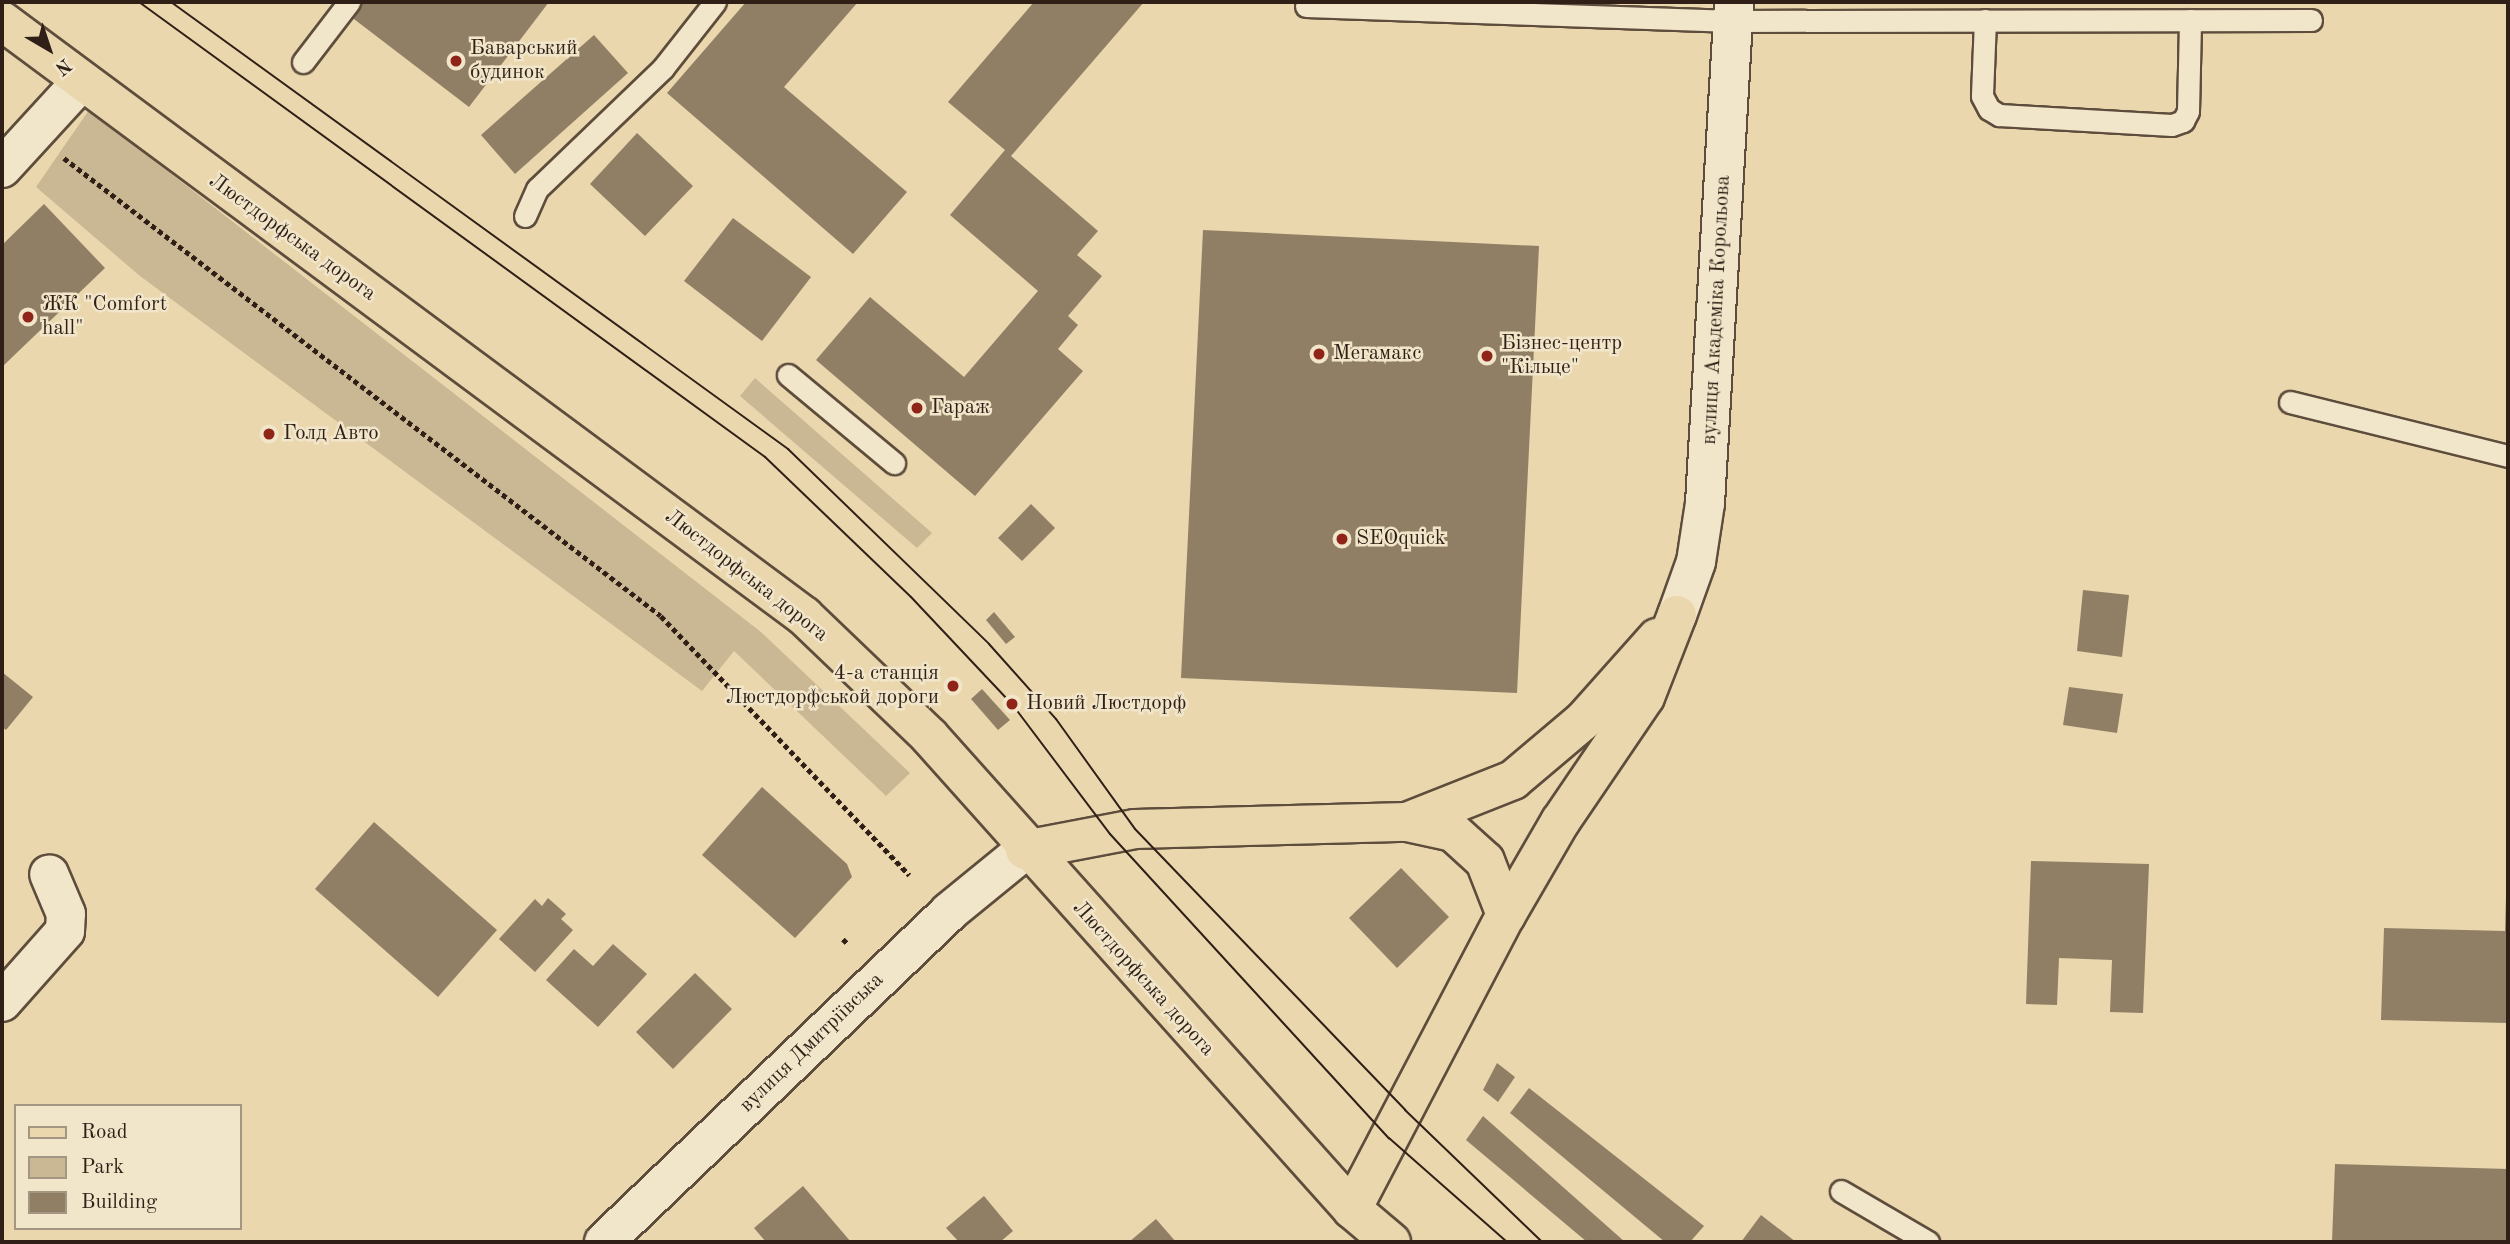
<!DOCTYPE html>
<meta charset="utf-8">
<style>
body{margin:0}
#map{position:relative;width:2510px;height:1244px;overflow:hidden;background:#ead7ae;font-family:"Old Standard TT",serif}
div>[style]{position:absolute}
.green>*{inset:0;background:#cab894}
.building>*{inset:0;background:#907f65}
.path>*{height:4.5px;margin-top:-2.25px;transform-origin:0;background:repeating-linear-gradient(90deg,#2f1f16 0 5px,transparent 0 8.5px)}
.roads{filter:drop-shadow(2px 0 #5e4d3c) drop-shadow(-2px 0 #5e4d3c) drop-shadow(0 2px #5e4d3c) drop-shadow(0 -2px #5e4d3c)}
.lane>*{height:21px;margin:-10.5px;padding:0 10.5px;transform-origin:10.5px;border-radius:10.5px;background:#f1e5ca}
.street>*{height:38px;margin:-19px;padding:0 19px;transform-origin:19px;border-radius:19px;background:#f1e5ca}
.secondary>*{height:38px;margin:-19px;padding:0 19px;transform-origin:19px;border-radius:19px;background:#f1e5ca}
.primary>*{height:38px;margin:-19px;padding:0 19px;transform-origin:19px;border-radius:19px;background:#ead7ae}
.tram>*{height:2px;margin:-1px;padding:0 1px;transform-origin:1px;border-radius:1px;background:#2f1f16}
.dots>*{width:19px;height:19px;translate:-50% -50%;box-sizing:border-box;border:4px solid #f1e5ca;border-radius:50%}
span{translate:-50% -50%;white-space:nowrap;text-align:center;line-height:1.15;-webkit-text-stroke:5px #f1e5ca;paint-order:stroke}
.poi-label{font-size:21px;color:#2f1f16}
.left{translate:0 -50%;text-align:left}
.right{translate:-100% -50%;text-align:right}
.street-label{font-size:21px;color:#2f1f16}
.frame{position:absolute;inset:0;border:4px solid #2f1f16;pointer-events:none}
.legend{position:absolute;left:14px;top:1104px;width:228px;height:126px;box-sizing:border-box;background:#f1e5ca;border:2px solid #a39682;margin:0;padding:9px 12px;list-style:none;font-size:21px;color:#2f1f16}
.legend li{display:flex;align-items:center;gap:14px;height:35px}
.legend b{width:35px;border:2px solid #a39682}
.north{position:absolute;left:14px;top:14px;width:70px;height:70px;-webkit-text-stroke:5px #f1e5ca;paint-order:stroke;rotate:141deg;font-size:19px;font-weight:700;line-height:28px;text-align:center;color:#2f1f16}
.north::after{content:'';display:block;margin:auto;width:24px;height:32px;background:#2f1f16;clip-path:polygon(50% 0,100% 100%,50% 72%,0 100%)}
</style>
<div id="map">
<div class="green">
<i style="clip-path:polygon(89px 110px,761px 632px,910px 773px,886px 796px,734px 651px,702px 691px,140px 276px,36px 187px)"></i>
<i style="clip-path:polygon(755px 378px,932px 533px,917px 548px,740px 396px)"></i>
</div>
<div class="building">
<i style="clip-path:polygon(360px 2px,549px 2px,469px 107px,350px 16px)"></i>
<i style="clip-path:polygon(746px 2px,858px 2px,784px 87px,907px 192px,853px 254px,667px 93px)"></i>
<i style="clip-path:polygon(1034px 2px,1144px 2px,1011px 156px,1098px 231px,1077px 255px,1102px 276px,1068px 316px,1078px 325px,1058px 349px,1083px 371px,975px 496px,816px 360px,870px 297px,964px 377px,1038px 291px,950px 215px,1005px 150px,948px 102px)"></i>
<i style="clip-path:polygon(594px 35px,628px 73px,515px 174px,481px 135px)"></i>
<i style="clip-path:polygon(637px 133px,693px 186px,645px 236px,590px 184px)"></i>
<i style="clip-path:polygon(44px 204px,105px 268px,2px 367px,2px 245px)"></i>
<i style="clip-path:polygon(733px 218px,811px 277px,762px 341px,684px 281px)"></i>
<i style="clip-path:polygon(1203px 230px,1539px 246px,1517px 693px,1181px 678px)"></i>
<i style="clip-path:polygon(1031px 504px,1055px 528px,1022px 561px,998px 538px)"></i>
<i style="clip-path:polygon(2083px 590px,2129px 595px,2122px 657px,2077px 651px)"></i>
<i style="clip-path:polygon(994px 612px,1015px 637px,1006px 644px,986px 620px)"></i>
<i style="clip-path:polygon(2px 672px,33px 697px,6px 730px,2px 727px)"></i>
<i style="clip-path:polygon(2069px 687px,2123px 694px,2117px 733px,2063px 725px)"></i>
<i style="clip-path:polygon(982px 689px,1010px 720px,998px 730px,971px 699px)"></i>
<i style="clip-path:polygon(762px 787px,847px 864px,852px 877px,795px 938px,702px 855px)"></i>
<i style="clip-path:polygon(374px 822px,497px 930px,438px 997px,315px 889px)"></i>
<i style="clip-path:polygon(2031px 861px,2149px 864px,2143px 1013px,2110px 1012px,2112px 960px,2059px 958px,2057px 1005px,2026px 1004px)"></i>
<i style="clip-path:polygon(1401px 868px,1449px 917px,1397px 968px,1349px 918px)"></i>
<i style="clip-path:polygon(2506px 897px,2508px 1023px,2381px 1020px,2384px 928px,2505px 931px)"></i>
<i style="clip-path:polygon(548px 898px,566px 914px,561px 919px,573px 930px,535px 972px,499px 939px,535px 899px,542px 906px)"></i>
<i style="clip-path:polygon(613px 944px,647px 974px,598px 1027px,546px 980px,574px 949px,593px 966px)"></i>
<i style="clip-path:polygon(695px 973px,732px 1009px,673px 1069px,636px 1032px)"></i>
<i style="clip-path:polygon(1497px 1063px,1515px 1077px,1498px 1102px,1483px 1090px)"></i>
<i style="clip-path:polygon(1529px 1088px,1704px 1226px,1690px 1242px,1665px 1242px,1510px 1113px)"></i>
<i style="clip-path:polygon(1483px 1116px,1625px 1242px,1587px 1242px,1466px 1140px)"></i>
<i style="clip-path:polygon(2335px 1164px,2508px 1169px,2508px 1242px,2332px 1242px)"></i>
<i style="clip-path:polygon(803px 1186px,851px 1242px,766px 1242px,754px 1228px)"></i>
<i style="clip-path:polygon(984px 1196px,1013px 1231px,1000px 1242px,959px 1242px,946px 1228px)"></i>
<i style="clip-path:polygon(1761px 1215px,1796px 1242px,1741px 1242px)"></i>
<i style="clip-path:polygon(1156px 1219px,1176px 1242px,1129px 1242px)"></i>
</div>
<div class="path">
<i style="left:64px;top:158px;width:752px;rotate:37.49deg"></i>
<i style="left:661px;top:616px;width:359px;rotate:46.2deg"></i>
<i style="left:843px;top:939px;width:8px;rotate:45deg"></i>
</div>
<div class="roads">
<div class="lane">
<i style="left:1306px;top:6px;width:427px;rotate:2deg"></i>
<i style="left:1733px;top:21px;width:578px;rotate:-0.1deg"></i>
<i style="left:1985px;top:20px;width:76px;rotate:92.3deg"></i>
<i style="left:1982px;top:96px;width:15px;rotate:62deg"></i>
<i style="left:1989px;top:109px;width:12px;rotate:31deg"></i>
<i style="left:1999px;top:115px;width:173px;rotate:3.3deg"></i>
<i style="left:2172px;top:125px;width:12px;rotate:-20deg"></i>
<i style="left:2183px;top:121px;width:11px;rotate:-63deg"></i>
<i style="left:2188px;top:111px;width:91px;rotate:-88.7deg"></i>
<i style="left:303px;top:62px;width:76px;rotate:-52.5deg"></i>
<i style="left:525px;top:216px;width:30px;rotate:-66deg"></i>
<i style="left:537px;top:189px;width:175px;rotate:-43.8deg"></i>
<i style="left:663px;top:68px;width:84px;rotate:-51.8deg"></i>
<i style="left:788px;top:375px;width:138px;rotate:39.7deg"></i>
<i style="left:2290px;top:402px;width:225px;rotate:13.9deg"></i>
<i style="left:1841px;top:1191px;width:101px;rotate:30.4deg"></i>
</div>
<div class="street">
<i style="left:2px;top:168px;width:115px;rotate:-47.5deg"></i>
<i style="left:2px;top:1002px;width:95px;rotate:-48.4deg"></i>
<i style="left:65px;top:931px;width:17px;rotate:-87deg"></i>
<i style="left:66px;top:914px;width:43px;rotate:-113deg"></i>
</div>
<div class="secondary">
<i style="left:1677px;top:615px;width:56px;rotate:-70.3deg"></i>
<i style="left:1696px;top:562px;width:60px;rotate:-81.3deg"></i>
<i style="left:1705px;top:503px;width:502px;rotate:-86.69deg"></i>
<i style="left:604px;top:1242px;width:477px;rotate:-43.7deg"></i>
<i style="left:949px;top:912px;width:98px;rotate:-39.2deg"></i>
</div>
<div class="primary">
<i style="left:2px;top:21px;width:999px;rotate:36.57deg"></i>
<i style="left:804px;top:616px;width:173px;rotate:43.8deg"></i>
<i style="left:929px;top:736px;width:635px;rotate:48.19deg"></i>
<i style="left:1352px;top:1209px;width:51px;rotate:40.2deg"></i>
<i style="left:1407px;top:822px;width:114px;rotate:-21.6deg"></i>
<i style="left:1513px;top:780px;width:93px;rotate:-40.2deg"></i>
<i style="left:1584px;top:720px;width:110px;rotate:-48.3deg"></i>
<i style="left:1025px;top:850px;width:112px;rotate:-10.8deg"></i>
<i style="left:1135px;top:829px;width:272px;rotate:-1.5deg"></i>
<i style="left:1407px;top:822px;width:47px;rotate:12.3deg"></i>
<i style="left:1453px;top:832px;width:43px;rotate:42.2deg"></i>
<i style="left:1485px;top:861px;width:58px;rotate:68.7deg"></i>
<i style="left:1352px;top:1209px;width:332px;rotate:-62.4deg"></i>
<i style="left:1506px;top:915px;width:108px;rotate:-59.9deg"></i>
<i style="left:1560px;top:822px;width:151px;rotate:-55.8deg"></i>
<i style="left:1645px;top:697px;width:88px;rotate:-68.7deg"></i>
</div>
</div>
<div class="tram">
<i style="left:139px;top:2px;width:774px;rotate:36.01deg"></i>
<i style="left:765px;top:457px;width:202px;rotate:43.8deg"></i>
<i style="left:911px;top:597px;width:147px;rotate:46.7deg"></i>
<i style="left:1012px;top:704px;width:163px;rotate:53deg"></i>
<i style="left:1110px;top:834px;width:413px;rotate:47.5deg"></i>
<i style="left:1389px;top:1138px;width:157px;rotate:41.4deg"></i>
<i style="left:171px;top:2px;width:762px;rotate:35.92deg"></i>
<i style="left:788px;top:449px;width:280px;rotate:44.1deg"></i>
<i style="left:989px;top:644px;width:101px;rotate:48.2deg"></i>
<i style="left:1056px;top:719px;width:135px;rotate:54.3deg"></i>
<i style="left:1135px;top:829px;width:390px;rotate:46.1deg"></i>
<i style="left:1405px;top:1110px;width:190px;rotate:43.9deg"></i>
</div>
<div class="dots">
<i style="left:456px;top:61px;background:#8f2418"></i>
<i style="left:28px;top:317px;background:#8f2418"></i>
<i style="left:1319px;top:354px;background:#8f2418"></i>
<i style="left:1487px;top:356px;background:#8f2418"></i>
<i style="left:917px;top:408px;background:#8f2418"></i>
<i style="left:269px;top:434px;background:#8f2418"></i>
<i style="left:1342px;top:539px;background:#8f2418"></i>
<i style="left:953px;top:686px;background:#8f2418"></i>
<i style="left:1012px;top:704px;background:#8f2418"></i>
</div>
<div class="poi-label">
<span class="left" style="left:470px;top:61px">Баварський<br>будинок</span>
<span class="left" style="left:42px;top:317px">ЖК "Comfort<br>hall"</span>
<span class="left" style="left:1501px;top:356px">Бізнес-центр<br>"Кільце"</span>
<span class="left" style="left:1333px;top:354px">Мегамакс</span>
<span class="left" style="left:931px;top:408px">Гараж</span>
<span class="left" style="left:283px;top:434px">Голд Авто</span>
<span class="left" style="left:1356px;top:539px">SEOquick</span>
<span class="right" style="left:939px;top:686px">4-а станція<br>Люстдорфськой дороги</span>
<span class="left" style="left:1026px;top:704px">Новий Люстдорф</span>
</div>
<div class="street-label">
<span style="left:292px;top:238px;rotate:36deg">Люстдорфська дорога</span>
<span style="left:1717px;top:310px;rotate:-87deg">вулиця Академіка Корольова</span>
<span style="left:746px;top:576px;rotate:38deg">Люстдорфська дорога</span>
<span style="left:1143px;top:979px;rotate:48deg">Люстдорфська дорога</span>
<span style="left:812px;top:1043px;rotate:-44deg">вулиця Дмитріївська</span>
</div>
<div class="frame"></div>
<ul class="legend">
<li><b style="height:9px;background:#ead7ae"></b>Road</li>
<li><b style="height:19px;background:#cab894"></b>Park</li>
<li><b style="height:19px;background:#907f65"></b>Building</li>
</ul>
<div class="north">N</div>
</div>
